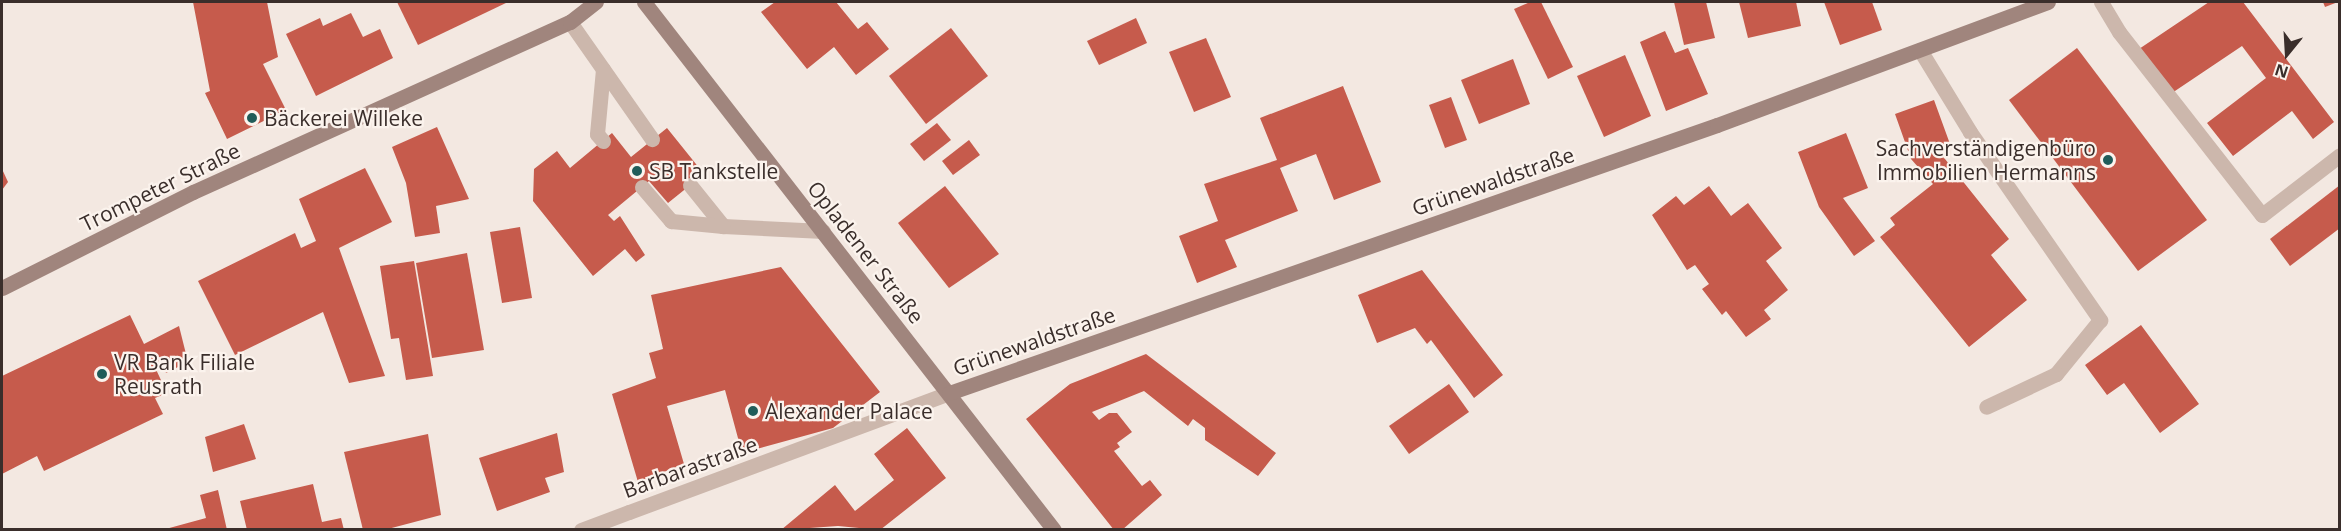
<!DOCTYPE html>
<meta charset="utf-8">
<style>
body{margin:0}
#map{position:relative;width:2341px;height:531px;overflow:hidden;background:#f3e8e1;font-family:"Open Sans",sans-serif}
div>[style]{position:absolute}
.building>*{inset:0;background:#c65b4c}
.lane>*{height:15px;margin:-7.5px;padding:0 7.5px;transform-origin:7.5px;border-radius:7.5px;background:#ccb7ac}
.street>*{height:15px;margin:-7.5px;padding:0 7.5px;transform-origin:7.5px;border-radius:7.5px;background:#ccb7ac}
.secondary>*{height:15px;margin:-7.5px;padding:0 7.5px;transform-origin:7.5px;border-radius:7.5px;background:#a0857d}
.dots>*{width:16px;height:16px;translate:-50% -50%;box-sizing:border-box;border:3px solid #fbf3ed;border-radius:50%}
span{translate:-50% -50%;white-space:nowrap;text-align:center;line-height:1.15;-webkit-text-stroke:4.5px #fbf3ed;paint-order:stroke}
.poi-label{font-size:21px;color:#3a2e2b}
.left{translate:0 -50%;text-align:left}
.right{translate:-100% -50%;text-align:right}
.street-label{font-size:21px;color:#3a2e2b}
.frame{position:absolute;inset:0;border:3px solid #3a2e2b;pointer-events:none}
.north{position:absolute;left:2257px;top:24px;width:60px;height:60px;-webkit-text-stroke:4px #fbf3ed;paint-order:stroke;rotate:198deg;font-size:16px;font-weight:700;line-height:24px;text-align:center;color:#3a2e2b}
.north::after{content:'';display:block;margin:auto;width:21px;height:27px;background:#3a2e2b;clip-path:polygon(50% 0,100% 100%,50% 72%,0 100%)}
</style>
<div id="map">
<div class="building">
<i style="clip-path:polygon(193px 2px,267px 2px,278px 57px,263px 64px,286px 110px,227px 139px,205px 93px,210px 91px)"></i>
<i style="clip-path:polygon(397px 2px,508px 2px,418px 45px)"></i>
<i style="clip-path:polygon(775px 2px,836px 2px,858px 29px,867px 22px,889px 49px,856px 75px,834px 47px,807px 69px,761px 12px)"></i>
<i style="clip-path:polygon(1530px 2px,1541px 2px,1573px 67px,1548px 79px,1514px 9px)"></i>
<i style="clip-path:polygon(1674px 2px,1706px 2px,1715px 38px,1684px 45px)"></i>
<i style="clip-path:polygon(1739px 2px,1796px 2px,1801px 26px,1748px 38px)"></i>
<i style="clip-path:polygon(1824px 2px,1872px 2px,1882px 30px,1840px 45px)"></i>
<i style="clip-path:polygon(2209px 2px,2243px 2px,2334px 122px,2313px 139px,2292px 111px,2233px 156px,2207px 123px,2266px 78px,2242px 46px,2172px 93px,2139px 49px)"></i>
<i style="clip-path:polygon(2323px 2px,2338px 2px,2325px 7px)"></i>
<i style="clip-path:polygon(351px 13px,363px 37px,380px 29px,393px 58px,316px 96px,286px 34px,320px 18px,323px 26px)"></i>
<i style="clip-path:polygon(1136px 18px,1147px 43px,1099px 65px,1087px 41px)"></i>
<i style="clip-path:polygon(951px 28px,988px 76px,926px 124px,889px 76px)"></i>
<i style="clip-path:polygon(1665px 31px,1675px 53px,1688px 48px,1708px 94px,1666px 111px,1640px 42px)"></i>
<i style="clip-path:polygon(1206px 38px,1231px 97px,1194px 112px,1169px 52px)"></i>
<i style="clip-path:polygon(2077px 48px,2207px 220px,2138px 271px,2009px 100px)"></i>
<i style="clip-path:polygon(1625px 55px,1651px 116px,1604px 137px,1577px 76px)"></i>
<i style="clip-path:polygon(1513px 59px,1530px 104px,1479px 124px,1461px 80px)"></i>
<i style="clip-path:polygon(1343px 86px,1381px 182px,1334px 200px,1316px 154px,1280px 168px,1298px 211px,1225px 240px,1237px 267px,1197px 283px,1179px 236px,1218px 221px,1204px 184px,1277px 160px,1260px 118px)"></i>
<i style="clip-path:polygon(1451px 97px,1467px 140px,1445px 148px,1429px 105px)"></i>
<i style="clip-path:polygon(1934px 100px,1950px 144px,1937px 149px,2009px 239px,1991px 255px,2027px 300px,1969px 347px,1880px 237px,1895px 225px,1890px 218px,1933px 184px,1911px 159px,1895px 114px)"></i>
<i style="clip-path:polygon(937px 123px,951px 140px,924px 161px,910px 144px)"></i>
<i style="clip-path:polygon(437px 127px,469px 199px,436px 206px,440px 233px,415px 237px,406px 183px,392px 147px)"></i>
<i style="clip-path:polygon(667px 128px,704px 174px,668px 203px,649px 181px,608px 215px,614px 221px,620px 216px,645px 255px,636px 262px,625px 249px,593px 276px,533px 201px,534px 169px,557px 151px,570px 168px,612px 133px,631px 157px)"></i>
<i style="clip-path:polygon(1846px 133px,1868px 188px,1843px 198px,1875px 241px,1854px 256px,1819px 207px,1798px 152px)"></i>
<i style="clip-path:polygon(969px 140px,980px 155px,953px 175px,942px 161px)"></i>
<i style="clip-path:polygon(365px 168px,392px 222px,339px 248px,385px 376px,349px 383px,323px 312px,235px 355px,198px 281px,295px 233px,301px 248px,316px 241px,299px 199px)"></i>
<i style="clip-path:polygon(2px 169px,8px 182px,2px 190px)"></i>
<i style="clip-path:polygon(2340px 185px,2340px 228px,2290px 266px,2270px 239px)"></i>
<i style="clip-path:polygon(945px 186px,999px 254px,949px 288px,898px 223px)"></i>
<i style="clip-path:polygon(1709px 186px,1731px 216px,1748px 203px,1782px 248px,1766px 261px,1788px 290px,1764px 310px,1771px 319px,1746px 337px,1726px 311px,1722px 315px,1702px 289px,1709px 284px,1695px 265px,1687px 270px,1652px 215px,1676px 196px,1684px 205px)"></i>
<i style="clip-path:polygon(520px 227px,532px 298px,502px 303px,490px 232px)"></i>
<i style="clip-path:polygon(467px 253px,484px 350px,432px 358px,416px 263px)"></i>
<i style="clip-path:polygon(414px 261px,433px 376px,406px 380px,399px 338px,391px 339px,380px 266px)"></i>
<i style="clip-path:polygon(781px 267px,880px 392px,833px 428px,742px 453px,725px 390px,667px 406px,684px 464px,638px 482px,612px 394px,656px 378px,649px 353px,663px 349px,651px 295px)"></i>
<i style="clip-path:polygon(1422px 270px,1503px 375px,1474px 398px,1431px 340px,1427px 344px,1415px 328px,1377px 343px,1358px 295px)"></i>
<i style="clip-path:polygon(130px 315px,144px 344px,179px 326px,188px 362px,166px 373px,162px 360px,153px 363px,167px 393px,155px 398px,163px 414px,44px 471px,37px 456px,2px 474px,2px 376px)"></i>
<i style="clip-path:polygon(2141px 325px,2199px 404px,2160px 433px,2124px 383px,2107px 395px,2085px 365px)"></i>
<i style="clip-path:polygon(1146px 354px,1276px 453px,1258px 476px,1205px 440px,1205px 428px,1193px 419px,1188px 426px,1144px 391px,1092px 412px,1099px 420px,1109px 413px,1117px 413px,1132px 432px,1117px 443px,1120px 447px,1114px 451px,1142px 486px,1150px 480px,1162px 495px,1122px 530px,1114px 530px,1026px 419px,1070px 384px)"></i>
<i style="clip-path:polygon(1449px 384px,1469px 412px,1409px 454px,1389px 426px)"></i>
<i style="clip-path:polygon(244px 424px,256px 459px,213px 472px,205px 437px)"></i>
<i style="clip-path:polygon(907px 428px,946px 478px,880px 530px,838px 526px,781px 530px,835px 485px,855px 511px,894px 480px,874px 454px)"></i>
<i style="clip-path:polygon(557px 433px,564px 472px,545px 478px,550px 492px,497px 511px,479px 458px)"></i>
<i style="clip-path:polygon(428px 434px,441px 515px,384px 530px,363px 530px,344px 452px)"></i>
<i style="clip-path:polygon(313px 484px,322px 522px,341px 518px,344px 530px,247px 530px,240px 501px)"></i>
<i style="clip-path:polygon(218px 490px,227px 530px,162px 530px,206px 518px,200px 495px)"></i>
</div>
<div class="lane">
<i style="left:2101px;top:2px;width:35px;rotate:59deg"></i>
<i style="left:2119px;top:32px;width:232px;rotate:52deg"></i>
<i style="left:2262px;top:215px;width:98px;rotate:-37.6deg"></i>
<i style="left:570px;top:22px;width:143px;rotate:55deg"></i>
<i style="left:1920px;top:50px;width:96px;rotate:58.6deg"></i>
<i style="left:1970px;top:132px;width:229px;rotate:55.3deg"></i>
<i style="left:2100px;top:320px;width:70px;rotate:129.2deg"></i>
<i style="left:2056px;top:374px;width:77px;rotate:154.8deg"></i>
<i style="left:603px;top:141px;width:9px;rotate:-131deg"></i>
<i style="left:597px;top:134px;width:65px;rotate:-84.7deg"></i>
<i style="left:690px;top:185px;width:53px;rotate:51.2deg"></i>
<i style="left:723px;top:226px;width:100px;rotate:2.9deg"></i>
<i style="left:642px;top:187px;width:45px;rotate:49.5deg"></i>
<i style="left:671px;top:221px;width:52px;rotate:5.5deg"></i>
<i style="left:629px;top:512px;width:341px;rotate:-20.4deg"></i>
</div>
<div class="street">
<i style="left:581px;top:530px;width:51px;rotate:-20.6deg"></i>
</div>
<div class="secondary">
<i style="left:644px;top:2px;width:668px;rotate:52.17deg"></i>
<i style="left:2px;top:288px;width:214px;rotate:-26.7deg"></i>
<i style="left:193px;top:192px;width:414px;rotate:-24.3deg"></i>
<i style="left:570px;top:22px;width:33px;rotate:-38deg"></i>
<i style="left:949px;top:393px;width:813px;rotate:-19.24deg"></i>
<i style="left:1717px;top:125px;width:353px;rotate:-20.4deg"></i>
</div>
<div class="dots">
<i style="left:252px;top:118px;background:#205c59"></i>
<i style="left:2108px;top:160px;background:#205c59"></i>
<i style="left:637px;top:171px;background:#205c59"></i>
<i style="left:102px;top:374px;background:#205c59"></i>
<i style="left:753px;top:411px;background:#205c59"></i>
</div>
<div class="poi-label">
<span class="left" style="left:264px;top:118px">Bäckerei Willeke</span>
<span class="right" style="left:2096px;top:160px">Sachverständigenbüro<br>Immobilien Hermanns</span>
<span class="left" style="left:649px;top:171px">SB Tankstelle</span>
<span class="left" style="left:114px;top:374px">VR Bank Filiale<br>Reusrath</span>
<span class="left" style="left:765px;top:411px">Alexander Palace</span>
</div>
<div class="street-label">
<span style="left:1493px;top:181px;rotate:-19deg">Grünewaldstraße</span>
<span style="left:160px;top:187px;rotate:-26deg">Trompeter Straße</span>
<span style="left:866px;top:252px;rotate:52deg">Opladener Straße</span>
<span style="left:1034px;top:341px;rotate:-19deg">Grünewaldstraße</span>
<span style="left:690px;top:467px;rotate:-20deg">Barbarastraße</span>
</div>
<div class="frame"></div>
<div class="north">N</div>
</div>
